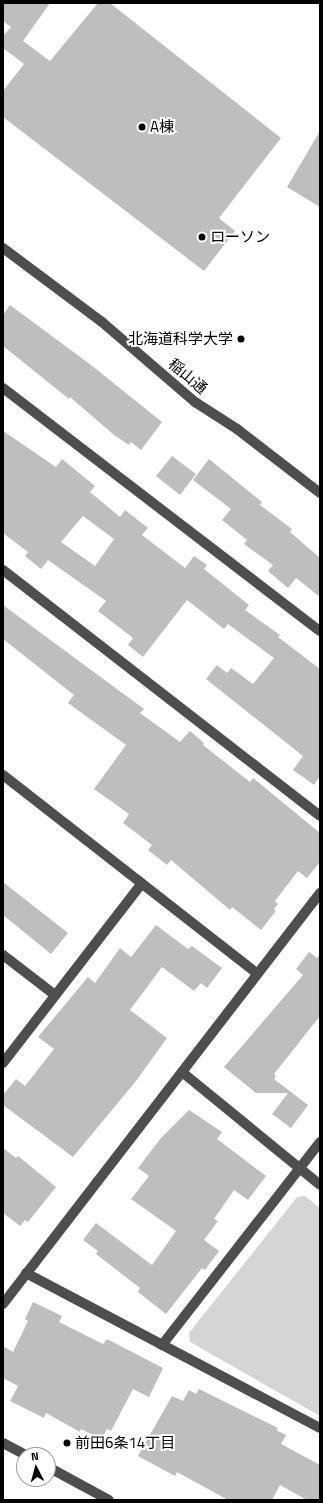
<!DOCTYPE html>
<meta charset="utf-8">
<style>
body{margin:0}
#map{position:relative;width:323px;height:1503px;overflow:hidden;background:#fff;font-family:"Titillium Web","Noto Sans JP",sans-serif}
div>[style]{position:absolute}
.green>*{inset:0;background:#d5d5d5}
.building>*{inset:0;background:#bebebe}
.minor>*{height:10px;margin:-5px;padding:0 5px;transform-origin:5px;border-radius:5px;background:#4e4e4e}
.dots>*{width:11px;height:11px;translate:-50% -50%;box-sizing:border-box;border:2px solid #fff;border-radius:50%}
span{translate:-50% -50%;white-space:nowrap;text-align:center;line-height:1.15;-webkit-text-stroke:4px #fff;paint-order:stroke}
.poi-label{font-size:15px;color:#000}
.left{translate:0 -50%;text-align:left}
.right{translate:-100% -50%;text-align:right}
.street-label{font-size:15px;color:#000}
.frame{position:absolute;inset:0;border:4px solid #000;pointer-events:none}
.north{position:absolute;left:16px;top:1447px;width:40px;height:40px;box-sizing:border-box;background:#fff;border:1px solid #999;border-radius:50%;rotate:354deg;font-size:11px;font-weight:700;line-height:16px;text-align:center;color:#000}
.north::after{content:'';display:block;margin:auto;width:14px;height:18px;background:#000;clip-path:polygon(50% 0,100% 100%,50% 72%,0 100%)}
</style>
<div id="map">
<div class="green">
<i style="clip-path:polygon(305px 1196px,320px 1208px,320px 1416px,190px 1342px,189px 1333px,297px 1197px)"></i>
</div>
<div class="building">
<i style="clip-path:polygon(3px 3px,50px 3px,23px 41px,50px 61px,98px 3px,110px 3px,281px 138px,219px 218px,235px 231px,204px 271px,3px 117px,3px 91px,24px 64px,3px 48px,3px 36px,11px 27px,3px 21px)"></i>
<i style="clip-path:polygon(320px 131px,320px 207px,287px 187px)"></i>
<i style="clip-path:polygon(10px 305px,91px 365px,162px 422px,141px 450px,131px 442px,129px 445px,114px 435px,70px 397px,69px 399px,3px 346px,3px 315px)"></i>
<i style="clip-path:polygon(evenodd,3px 431px,56px 467px,62px 459px,95px 486px,90px 492px,120px 517px,125px 510px,148px 528px,142px 535px,185px 568px,194px 556px,207px 565px,204px 569px,249px 605px,245px 610px,280px 635px,278px 637px,320px 669px,320px 776px,314px 785px,293px 770px,303px 756px,206px 679px,217px 665px,227px 673px,231px 668px,253px 684px,274px 658px,228px 624px,224px 629px,187px 600px,143px 657px,128px 645px,133px 638px,98px 611px,106px 601px,48px 560px,41px 569px,25px 556px,28px 552px,3px 533px,3px 431px,83px 516px,114px 539px,95px 566px,61px 542px,83px 516px)"></i>
<i style="clip-path:polygon(172px 456px,196px 474px,180px 495px,156px 476px)"></i>
<i style="clip-path:polygon(209px 459px,262px 502px,260px 505px,292px 529px,290px 532px,320px 558px,320px 597px,296px 578px,288px 588px,268px 571px,273px 565px,244px 544px,247px 540px,222px 520px,231px 509px,193px 480px)"></i>
<i style="clip-path:polygon(3px 605px,144px 709px,140px 713px,180px 742px,190px 731px,204px 743px,203px 745px,250px 782px,253px 778px,320px 833px,320px 862px,307px 878px,298px 871px,275px 901px,278px 904px,274px 909px,276px 911px,261px 930px,232px 907px,230px 910px,171px 860px,167px 865px,148px 850px,152px 845px,123px 823px,129px 814px,94px 789px,126px 745px,68px 703px,74px 695px,3px 639px)"></i>
<i style="clip-path:polygon(3px 882px,68px 933px,51px 954px,3px 915px)"></i>
<i style="clip-path:polygon(156px 925px,188px 949px,192px 946px,222px 968px,207px 988px,201px 983px,194px 991px,162px 967px,130px 1010px,167px 1038px,136px 1081px,73px 1157px,3px 1105px,3px 1095px,16px 1079px,25px 1086px,54px 1049px,38px 1037px,88px 977px,95px 983px,120px 948px,131px 957px)"></i>
<i style="clip-path:polygon(309px 952px,317px 958px,320px 954px,320px 1016px,274px 1074px,276px 1076px,274px 1079px,308px 1105px,291px 1128px,272px 1114px,288px 1093px,256px 1093px,224px 1067px,303px 975px,296px 969px)"></i>
<i style="clip-path:polygon(189px 1110px,222px 1132px,217px 1139px,266px 1176px,248px 1200px,234px 1190px,214px 1219px,218px 1221px,204px 1240px,219px 1251px,205px 1270px,202px 1268px,166px 1314px,138px 1292px,140px 1288px,96px 1254px,98px 1251px,83px 1240px,96px 1223px,152px 1265px,176px 1231px,131px 1199px,149px 1176px,138px 1168px,161px 1138px)"></i>
<i style="clip-path:polygon(3px 1148px,16px 1158px,18px 1156px,56px 1187px,28px 1222px,25px 1220px,20px 1226px,3px 1213px)"></i>
<i style="clip-path:polygon(33px 1302px,62px 1316px,59px 1322px,103px 1344px,107px 1339px,163px 1368px,149px 1397px,133px 1389px,111px 1431px,107px 1429px,101px 1439px,81px 1429px,80px 1432px,46px 1413px,44px 1418px,10px 1401px,18px 1386px,3px 1378px,3px 1346px,13px 1352px,28px 1321px,25px 1319px)"></i>
<i style="clip-path:polygon(199px 1389px,278px 1428px,276px 1430px,286px 1435px,281px 1444px,320px 1465px,320px 1500px,307px 1500px,280px 1485px,272px 1500px,228px 1500px,177px 1472px,175px 1476px,138px 1456px,172px 1396px,183px 1401px,189px 1390px,196px 1394px)"></i>
</div>
<div class="minor">
<i style="left:3px;top:248px;width:124px;rotate:36.8deg"></i>
<i style="left:102px;top:322px;width:123px;rotate:40.7deg"></i>
<i style="left:195px;top:402px;width:50px;rotate:32.7deg"></i>
<i style="left:237px;top:429px;width:105px;rotate:37.6deg"></i>
<i style="left:3px;top:388px;width:399px;rotate:37.5deg"></i>
<i style="left:3px;top:570px;width:401px;rotate:37.8deg"></i>
<i style="left:3px;top:775px;width:323px;rotate:38deg"></i>
<i style="left:3px;top:955px;width:66px;rotate:37.6deg"></i>
<i style="left:3px;top:1063px;width:227px;rotate:-52.3deg"></i>
<i style="left:182px;top:1072px;width:178px;rotate:39.3deg"></i>
<i style="left:26px;top:1273px;width:332px;rotate:27.8deg"></i>
<i style="left:3px;top:1304px;width:519px;rotate:-52.36deg"></i>
<i style="left:162px;top:1345px;width:257px;rotate:-52.1deg"></i>
<i style="left:3px;top:1443px;width:26px;rotate:28deg"></i>
<i style="left:48px;top:1467px;width:69px;rotate:28.4deg"></i>
</div>
<div class="dots">
<i style="left:142px;top:127px;background:#000"></i>
<i style="left:202px;top:237px;background:#000"></i>
<i style="left:241px;top:339px;background:#000"></i>
<i style="left:67px;top:1443px;background:#000"></i>
</div>
<div class="poi-label">
<span class="left" style="left:150px;top:127px">A棟</span>
<span class="left" style="left:210px;top:237px">ローソン</span>
<span class="right" style="left:233px;top:339px">北海道科学大学</span>
<span class="left" style="left:75px;top:1443px">前田6条14丁目</span>
</div>
<div class="street-label">
<span style="left:188px;top:376px;rotate:40deg">稲山通</span>
</div>
<div class="frame"></div>
<div class="north">N</div>
</div>
